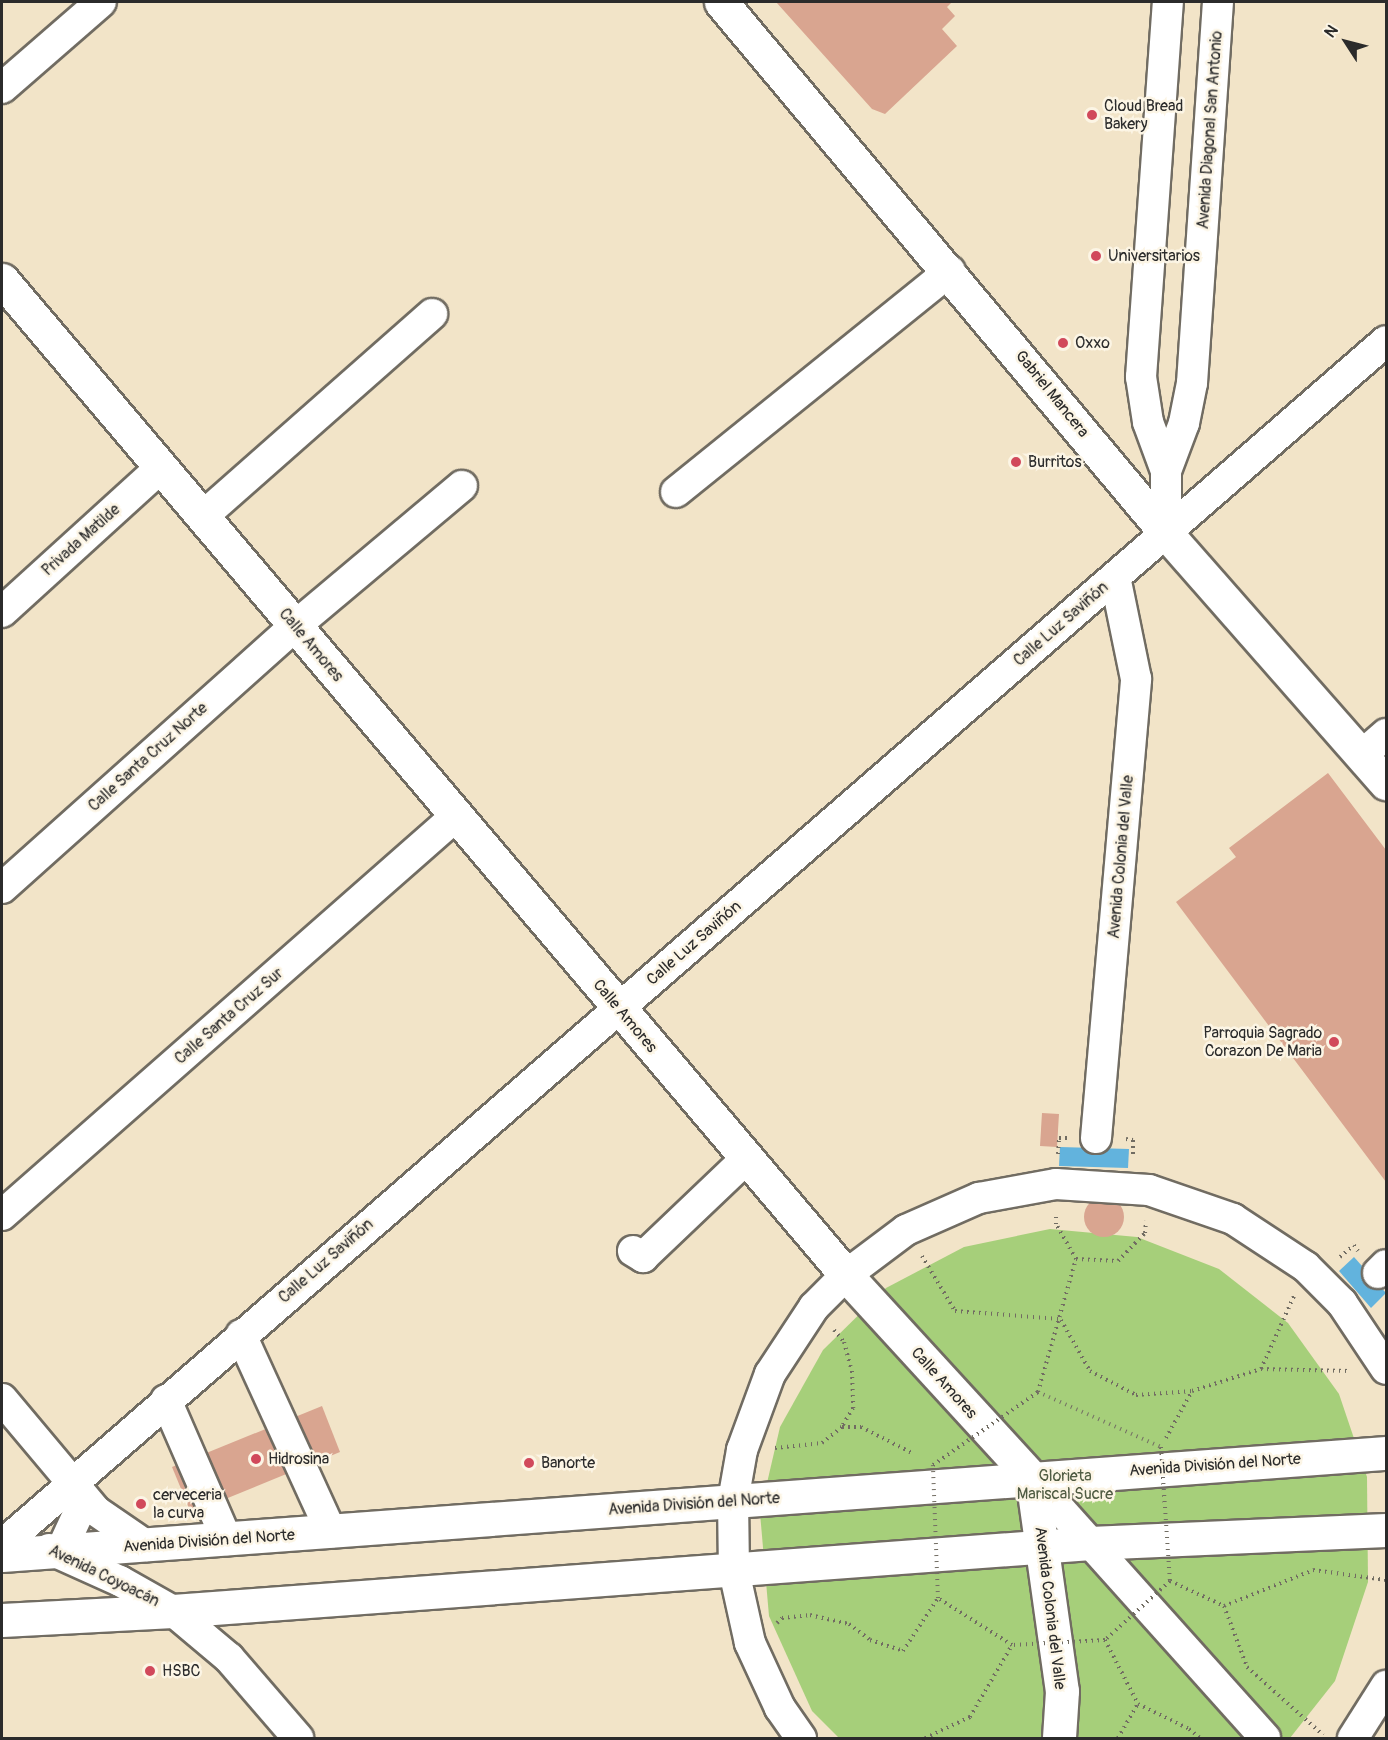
<!DOCTYPE html>
<meta charset="utf-8">
<style>
body{margin:0}
#map{position:relative;width:1388px;height:1740px;overflow:hidden;background:#f2e4c8;font-family:Pangolin,sans-serif}
div>[style]{position:absolute}
.green>*{inset:0;background:#a6cf7a}
.water>*{inset:0;background:#62b3dd}
.building>*{inset:0;background:#d9a590}
.round{border-radius:50%}
.path>*{height:4px;margin-top:-2px;transform-origin:0;background:repeating-linear-gradient(90deg,#716c62 0 1.5px,transparent 0 6px)}
.roads{filter:drop-shadow(2px 0 #716c62) drop-shadow(-2px 0 #716c62) drop-shadow(0 2px #716c62) drop-shadow(0 -2px #716c62)}
.minor>*{height:30px;margin:-15px;padding:0 15px;transform-origin:15px;border-radius:15px;background:#fff}
.major>*{height:33px;margin:-16.5px;padding:0 16.5px;transform-origin:16.5px;border-radius:16.5px;background:#fff}
.path-bridge>*{height:4px;margin-top:-2px;transform-origin:0;background:repeating-linear-gradient(90deg,#716c62 0 1.5px,transparent 0 6px)}
.dots>*{width:16px;height:16px;translate:-50% -50%;box-sizing:border-box;border:3px solid #fcf5e5;border-radius:50%}
span{translate:-50% -50%;white-space:nowrap;text-align:center;line-height:1.15;-webkit-text-stroke:5px #fcf5e5;paint-order:stroke}
.poi-label{font-size:16px;color:#2b2b2b}
.left{translate:0 -50%;text-align:left}
.right{translate:-100% -50%;text-align:right}
.street-label{font-size:16px;color:#2b2b2b}
.park-label{font-size:16px;color:#505c43}
.frame{position:absolute;inset:0;border:3px solid #2b2b2b;pointer-events:none}
.north{position:absolute;left:1316px;top:12px;width:60px;height:60px;-webkit-text-stroke:4px #fcf5e5;paint-order:stroke;rotate:306deg;font-size:16px;font-weight:700;line-height:24px;text-align:center;color:#2b2b2b}
.north::after{content:'';display:block;margin:auto;width:21px;height:27px;background:#2b2b2b;clip-path:polygon(50% 0,100% 100%,50% 72%,0 100%)}
</style>
<div id="map">
<div class="green">
<i style="clip-path:polygon(1050px 1229px,1137px 1237px,1219px 1269px,1288px 1323px,1339px 1394px,1367px 1477px,1368px 1582px,1335px 1681px,1290px 1738px,839px 1738px,812px 1711px,769px 1616px,760px 1513px,780px 1427px,823px 1350px,886px 1288px,964px 1247px)"></i>
</div>
<div class="water">
<i style="clip-path:polygon(1060px 1147px,1129px 1149px,1128px 1168px,1059px 1166px)"></i>
<i style="clip-path:polygon(1354px 1257px,1386px 1293px,1371px 1308px,1339px 1271px)"></i>
</div>
<div class="building">
<i style="clip-path:polygon(776px 2px,952px 2px,947px 7px,955px 16px,942px 29px,957px 46px,885px 114px,872px 109px)"></i>
<i style="clip-path:polygon(1328px 773px,1386px 850px,1386px 1182px,1176px 902px,1236px 857px,1229px 848px)"></i>
<i style="clip-path:polygon(1042px 1113px,1059px 1114px,1057px 1147px,1040px 1146px)"></i>
<i class="round" style="left:1084px;top:1197px;width:40px;height:40px"></i>
<i style="clip-path:polygon(322px 1406px,340px 1452px,191px 1513px,172px 1467px)"></i>
</div>
<div class="path">
<i style="left:1126px;top:1139px;width:7px;rotate:8deg"></i>
<i style="left:1133px;top:1140px;width:18px;rotate:90deg"></i>
<i style="left:1058px;top:1154px;width:16px;rotate:-86deg"></i>
<i style="left:1059px;top:1138px;width:9px"></i>
<i style="left:922px;top:1256px;width:64px;rotate:59deg"></i>
<i style="left:955px;top:1311px;width:105px;rotate:4.4deg"></i>
<i style="left:1340px;top:1257px;width:18px;rotate:-41deg"></i>
<i style="left:1354px;top:1245px;width:7px;rotate:56deg"></i>
<i style="left:1076px;top:1259px;width:42px;rotate:2.7deg"></i>
<i style="left:1118px;top:1261px;width:39px;rotate:-46deg"></i>
<i style="left:1145px;top:1233px;width:12px;rotate:-85deg"></i>
<i style="left:1061px;top:1320px;width:59px;rotate:60.4deg"></i>
<i style="left:1090px;top:1371px;width:52px;rotate:27.6deg"></i>
<i style="left:1136px;top:1395px;width:56px;rotate:-4.1deg"></i>
<i style="left:1192px;top:1391px;width:72px;rotate:-17.7deg"></i>
<i style="left:1261px;top:1369px;width:80px;rotate:-65.7deg"></i>
<i style="left:834px;top:1330px;width:16px;rotate:50deg"></i>
<i style="left:844px;top:1342px;width:30px;rotate:75deg"></i>
<i style="left:852px;top:1371px;width:37px;rotate:88deg"></i>
<i style="left:853px;top:1408px;width:21px;rotate:121deg"></i>
<i style="left:1261px;top:1369px;width:89px;rotate:1.3deg"></i>
<i style="left:1038px;top:1392px;width:138px;rotate:-74.1deg"></i>
<i style="left:1076px;top:1259px;width:40px;rotate:-119.7deg"></i>
<i style="left:1056px;top:1224px;width:9px;rotate:-90deg"></i>
<i style="left:1166px;top:1438px;width:54px;rotate:-61deg"></i>
<i style="left:775px;top:1448px;width:47px;rotate:-6.1deg"></i>
<i style="left:822px;top:1443px;width:26px;rotate:-39deg"></i>
<i style="left:842px;top:1427px;width:19px"></i>
<i style="left:861px;top:1427px;width:59px;rotate:27deg"></i>
<i style="left:1170px;top:1581px;width:60px;rotate:24.8deg"></i>
<i style="left:1224px;top:1606px;width:65px;rotate:69.3deg"></i>
<i style="left:1247px;top:1667px;width:102px;rotate:41.8deg"></i>
<i style="left:1224px;top:1606px;width:96px;rotate:-22deg"></i>
<i style="left:1313px;top:1570px;width:74px;rotate:7.8deg"></i>
<i style="left:777px;top:1623px;width:7px;rotate:-45deg"></i>
<i style="left:782px;top:1618px;width:28px;rotate:-6deg"></i>
<i style="left:810px;top:1615px;width:40px;rotate:13deg"></i>
<i style="left:849px;top:1624px;width:26px;rotate:37deg"></i>
<i style="left:870px;top:1640px;width:35px;rotate:18deg"></i>
<i style="left:903px;top:1651px;width:64px;rotate:-56.6deg"></i>
<i style="left:1105px;top:1640px;width:72px;rotate:62.7deg"></i>
<i style="left:1138px;top:1704px;width:57px;rotate:26.1deg"></i>
<i style="left:1189px;top:1729px;width:14px;rotate:39deg"></i>
<i style="left:925px;top:1738px;width:50px;rotate:-25deg"></i>
<i style="left:970px;top:1717px;width:83px;rotate:-59.7deg"></i>
<i style="left:1118px;top:1738px;width:39px;rotate:-60deg"></i>
</div>
<div class="roads">
<div class="minor">
<i style="left:2px;top:88px;width:131px;rotate:-41deg"></i>
<i style="left:1166px;top:471px;width:52px;rotate:-110.2deg"></i>
<i style="left:1148px;top:422px;width:46px;rotate:-98.8deg"></i>
<i style="left:1141px;top:377px;width:376px;rotate:-85.9deg"></i>
<i style="left:676px;top:492px;width:352px;rotate:-38.9deg"></i>
<i style="left:202px;top:517px;width:307px;rotate:-41.4deg"></i>
<i style="left:1166px;top:533px;width:62px;rotate:-90deg"></i>
<i style="left:1166px;top:471px;width:51px;rotate:-69.4deg"></i>
<i style="left:1184px;top:423px;width:41px;rotate:-78.7deg"></i>
<i style="left:1192px;top:383px;width:382px;rotate:-86.1deg"></i>
<i style="left:2px;top:612px;width:214px;rotate:-42.3deg"></i>
<i style="left:1362px;top:755px;width:32px;rotate:-41deg"></i>
<i style="left:2px;top:888px;width:393px;rotate:-41.8deg"></i>
<i style="left:295px;top:626px;width:218px;rotate:-40deg"></i>
<i style="left:1096px;top:1138px;width:461px;rotate:-85deg"></i>
<i style="left:1136px;top:679px;width:104px;rotate:-101.6deg"></i>
<i style="left:2px;top:1215px;width:604px;rotate:-41.31deg"></i>
<i style="left:633px;top:1251px;width:12px;rotate:31deg"></i>
<i style="left:643px;top:1257px;width:144px;rotate:-43.6deg"></i>
<i style="left:1378px;top:1273px;width:11px;rotate:-45deg"></i>
<i style="left:241px;top:1335px;width:217px;rotate:65.4deg"></i>
<i style="left:2px;top:1399px;width:146px;rotate:50deg"></i>
<i style="left:96px;top:1511px;width:62px;rotate:34.5deg"></i>
<i style="left:166px;top:1400px;width:153px;rotate:66.5deg"></i>
<i style="left:1032px;top:1478px;width:349px;rotate:48.1deg"></i>
<i style="left:2px;top:1545px;width:1834px;rotate:-41.02deg"></i>
<i style="left:49px;top:1549px;width:78px;rotate:24.3deg"></i>
<i style="left:120px;top:1581px;width:61px;rotate:29.5deg"></i>
<i style="left:173px;top:1611px;width:73px;rotate:40deg"></i>
<i style="left:229px;top:1658px;width:106px;rotate:49.2deg"></i>
<i style="left:60px;top:1553px;width:43px;rotate:-65.2deg"></i>
<i style="left:78px;top:1514px;width:14px;rotate:-86deg"></i>
<i style="left:79px;top:1500px;width:20px;rotate:-110deg"></i>
<i style="left:801px;top:1738px;width:37px;rotate:-125deg"></i>
<i style="left:780px;top:1708px;width:72px;rotate:-114.8deg"></i>
<i style="left:750px;top:1643px;width:74px;rotate:-102.5deg"></i>
<i style="left:734px;top:1571px;width:70px;rotate:-90.8deg"></i>
<i style="left:733px;top:1501px;width:52px;rotate:-80deg"></i>
<i style="left:742px;top:1450px;width:81px;rotate:-69.8deg"></i>
<i style="left:770px;top:1374px;width:80px;rotate:-56.7deg"></i>
<i style="left:814px;top:1307px;width:45px;rotate:-45deg"></i>
<i style="left:846px;top:1275px;width:75px;rotate:-36.9deg"></i>
<i style="left:906px;top:1230px;width:80px;rotate:-23.7deg"></i>
<i style="left:979px;top:1198px;width:78px;rotate:-10.3deg"></i>
<i style="left:1056px;top:1184px;width:93px;rotate:3.7deg"></i>
<i style="left:1149px;top:1190px;width:89px;rotate:19deg"></i>
<i style="left:1233px;top:1219px;width:87px;rotate:33.3deg"></i>
<i style="left:1306px;top:1267px;width:51px;rotate:45deg"></i>
<i style="left:1342px;top:1303px;width:79px;rotate:56.3deg"></i>
<i style="left:1353px;top:1738px;width:62px;rotate:-57.6deg"></i>
</div>
<div class="major">
<i style="left:721px;top:2px;width:693px;rotate:50.04deg"></i>
<i style="left:1166px;top:533px;width:333px;rotate:48.7deg"></i>
<i style="left:2px;top:280px;width:1305px;rotate:49.69deg"></i>
<i style="left:846px;top:1275px;width:275px;rotate:47.5deg"></i>
<i style="left:1032px;top:1478px;width:215px;rotate:82deg"></i>
<i style="left:1062px;top:1691px;width:47px;rotate:93.7deg"></i>
<i style="left:2px;top:1555px;width:1388px;rotate:-4.22deg"></i>
<i style="left:2px;top:1620px;width:171px;rotate:-3deg"></i>
<i style="left:173px;top:1611px;width:920px;rotate:-4.24deg"></i>
<i style="left:1090px;top:1543px;width:296px;rotate:-2.5deg"></i>
</div>
</div>
<div class="path-bridge">
<i style="left:1038px;top:1392px;width:135px;rotate:24.1deg"></i>
<i style="left:1161px;top:1447px;width:134px;rotate:86.2deg"></i>
<i style="left:1170px;top:1581px;width:88px;rotate:137.8deg"></i>
<i style="left:1105px;top:1640px;width:93px;rotate:176.9deg"></i>
<i style="left:1012px;top:1645px;width:88px;rotate:-147.6deg"></i>
<i style="left:938px;top:1598px;width:133px;rotate:-92.2deg"></i>
<i style="left:933px;top:1465px;width:128px;rotate:-34.8deg"></i>
</div>
<div class="dots">
<i style="left:1092px;top:115px;background:#d1495b"></i>
<i style="left:1096px;top:256px;background:#d1495b"></i>
<i style="left:1063px;top:343px;background:#d1495b"></i>
<i style="left:1016px;top:462px;background:#d1495b"></i>
<i style="left:1334px;top:1042px;background:#d1495b"></i>
<i style="left:256px;top:1459px;background:#d1495b"></i>
<i style="left:529px;top:1463px;background:#d1495b"></i>
<i style="left:141px;top:1504px;background:#d1495b"></i>
<i style="left:150px;top:1671px;background:#d1495b"></i>
</div>
<div class="poi-label">
<span class="left" style="left:1104px;top:115px">Cloud Bread<br>Bakery</span>
<span class="left" style="left:1108px;top:256px">Universitarios</span>
<span class="left" style="left:1075px;top:343px">Oxxo</span>
<span class="left" style="left:1028px;top:462px">Burritos</span>
<span class="right" style="left:1322px;top:1042px">Parroquia Sagrado<br>Corazon De Maria</span>
<span class="left" style="left:268px;top:1459px">Hidrosina</span>
<span class="left" style="left:541px;top:1463px">Banorte</span>
<span class="left" style="left:153px;top:1504px">cerveceria<br>la curva</span>
<span class="left" style="left:162px;top:1671px">HSBC</span>
</div>
<div class="street-label">
<span style="left:1210px;top:130px;rotate:-86deg">Avenida Diagonal San Antonio</span>
<span style="left:1052px;top:394px;rotate:51deg">Gabriel Mancera</span>
<span style="left:81px;top:540px;rotate:-42deg">Privada Matilde</span>
<span style="left:1061px;top:624px;rotate:-41deg">Calle Luz Saviñón</span>
<span style="left:311px;top:645px;rotate:50deg">Calle Amores</span>
<span style="left:148px;top:757px;rotate:-42deg">Calle Santa Cruz Norte</span>
<span style="left:1121px;top:857px;rotate:-85deg">Avenida Colonia del Valle</span>
<span style="left:694px;top:943px;rotate:-41deg">Calle Luz Saviñón</span>
<span style="left:229px;top:1016px;rotate:-41deg">Calle Santa Cruz Sur</span>
<span style="left:625px;top:1016px;rotate:50deg">Calle Amores</span>
<span style="left:326px;top:1261px;rotate:-41deg">Calle Luz Saviñón</span>
<span style="left:944px;top:1383px;rotate:48deg">Calle Amores</span>
<span style="left:1215px;top:1465px;rotate:-4deg">Avenida División del Norte</span>
<span style="left:694px;top:1504px;rotate:-4deg">Avenida División del Norte</span>
<span style="left:209px;top:1541px;rotate:-4deg">Avenida División del Norte</span>
<span style="left:104px;top:1576px;rotate:26deg">Avenida Coyoacán</span>
<span style="left:1050px;top:1608px;rotate:83deg">Avenida Colonia del Valle</span>
</div>
<div class="park-label">
<span style="left:1065px;top:1485px">Glorieta<br>Mariscal Sucre</span>
</div>
<div class="frame"></div>
<div class="north">N</div>
</div>
